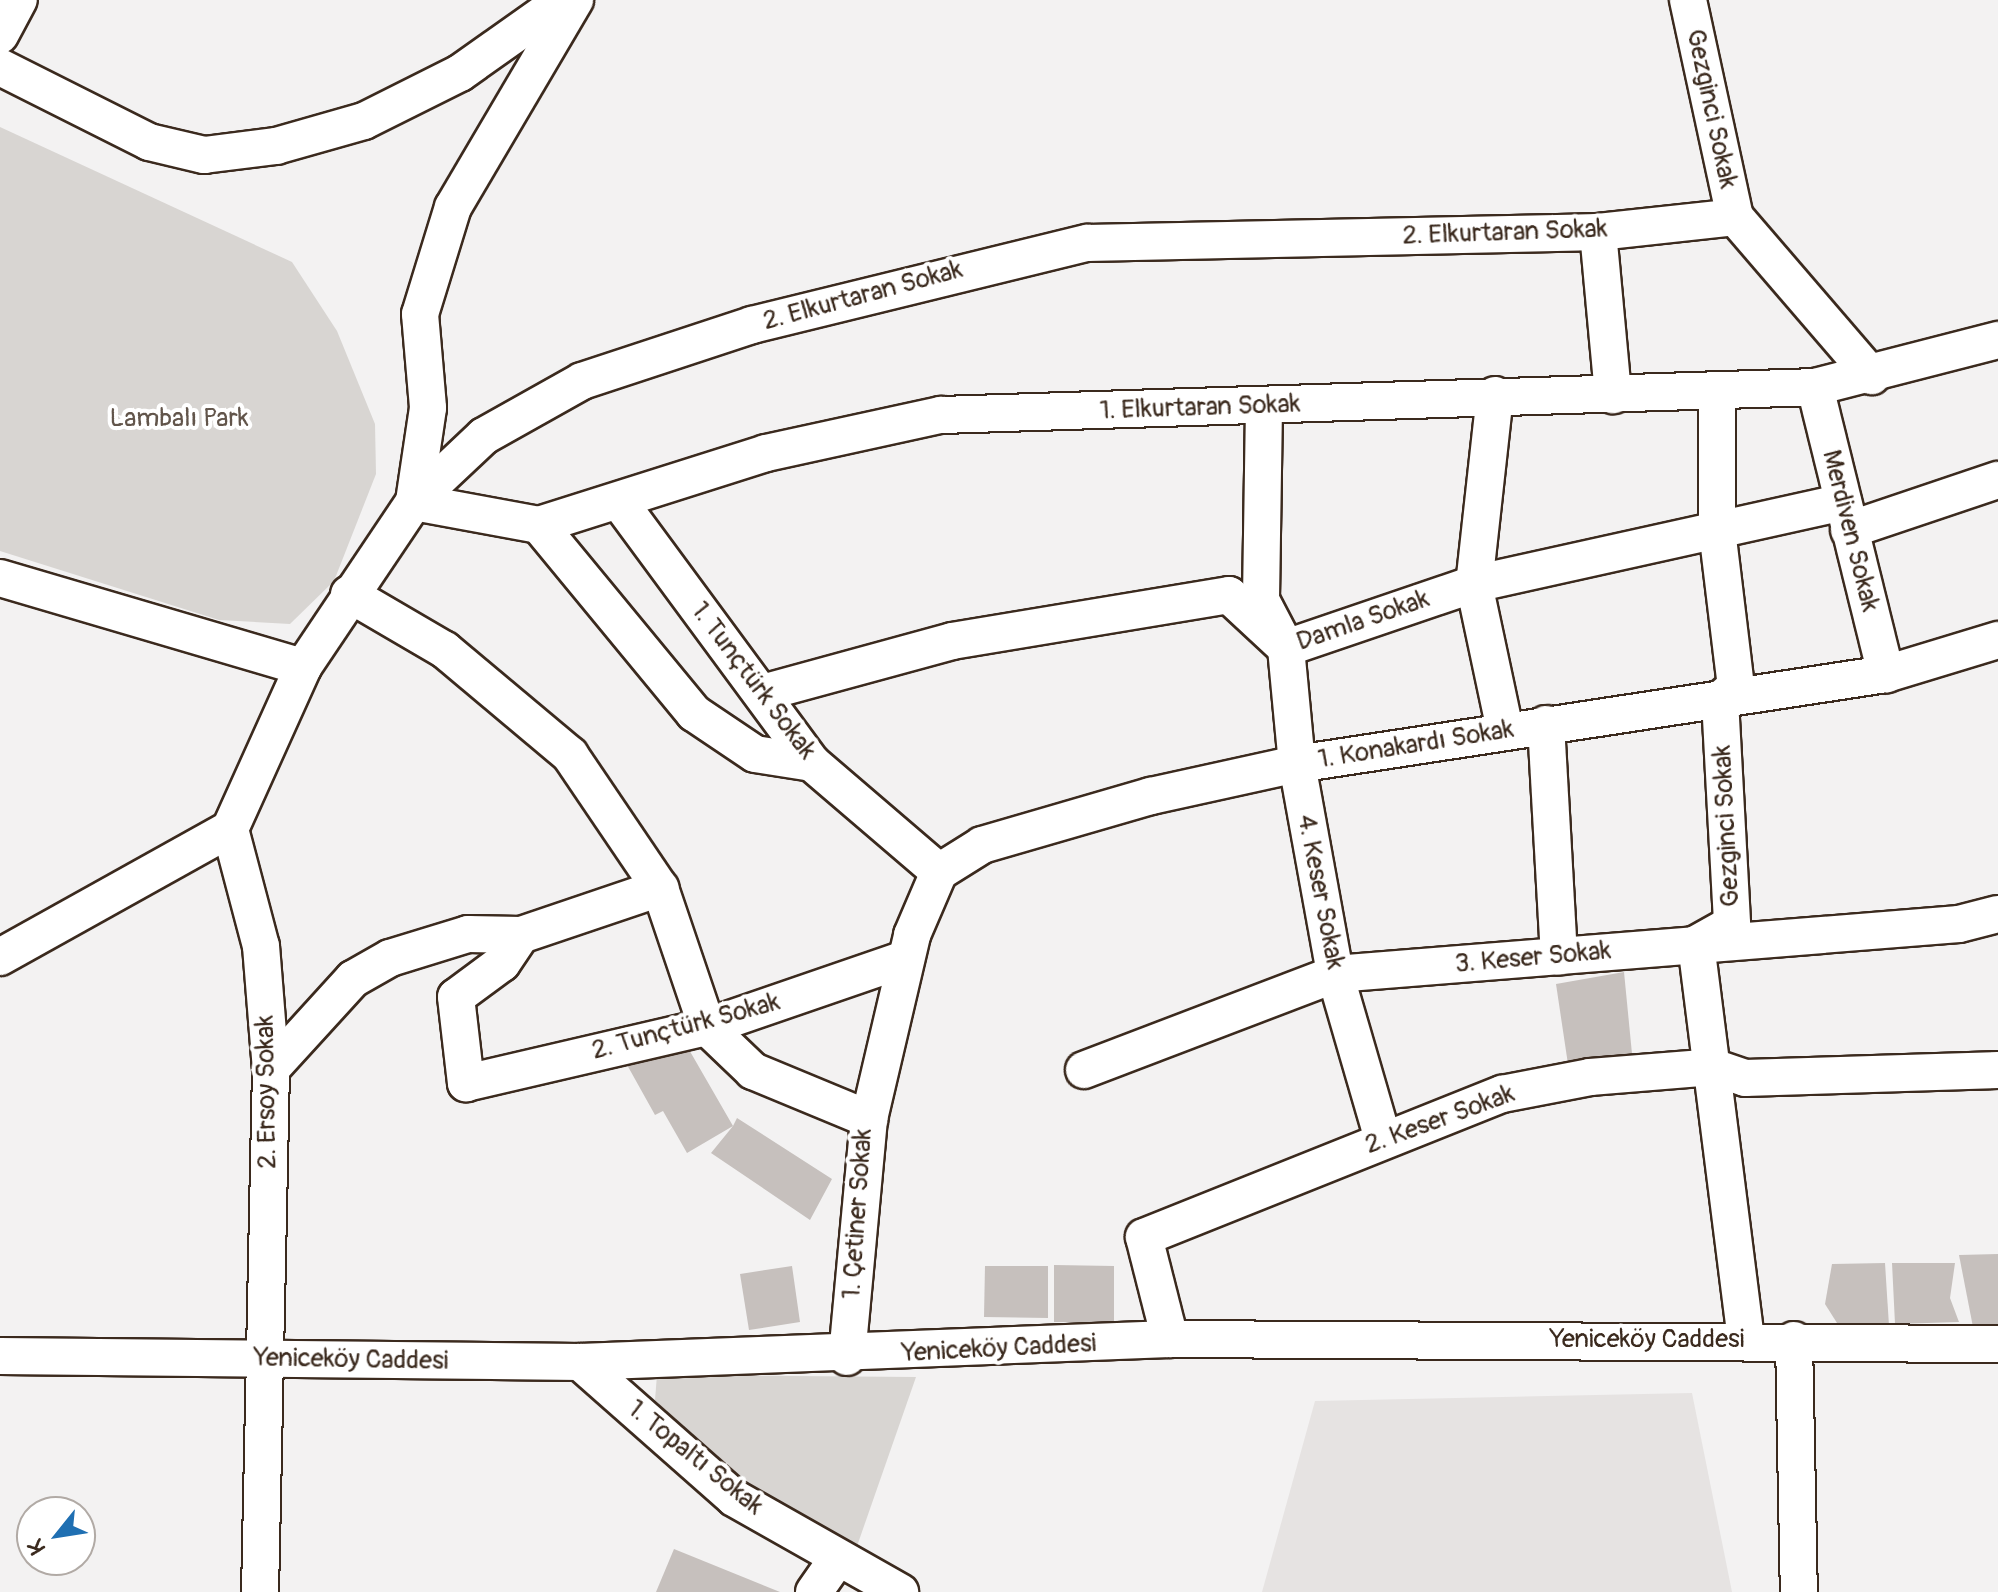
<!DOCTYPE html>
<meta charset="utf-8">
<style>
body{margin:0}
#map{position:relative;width:1998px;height:1592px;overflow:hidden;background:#f3f2f2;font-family:Pangolin,sans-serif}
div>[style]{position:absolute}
.built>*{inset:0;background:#e6e3e2}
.green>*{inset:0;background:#d8d5d2}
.building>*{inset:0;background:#c6c0bd}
.roads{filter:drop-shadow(2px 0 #3b2a1e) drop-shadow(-2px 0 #3b2a1e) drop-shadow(0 2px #3b2a1e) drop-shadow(0 -2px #3b2a1e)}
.minor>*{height:36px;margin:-18px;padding:0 18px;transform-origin:18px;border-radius:18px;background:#fff}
span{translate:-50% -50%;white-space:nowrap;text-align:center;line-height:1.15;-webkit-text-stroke:8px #fff;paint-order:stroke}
.street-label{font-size:26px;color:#3b2a1e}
.park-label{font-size:26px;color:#62554b}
.north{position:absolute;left:16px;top:1496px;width:80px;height:80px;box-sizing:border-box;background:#fff;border:2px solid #b1aaa5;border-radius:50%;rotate:240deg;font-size:22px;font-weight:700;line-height:32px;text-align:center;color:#3b2a1e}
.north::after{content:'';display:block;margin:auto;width:28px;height:36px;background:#1f6fb2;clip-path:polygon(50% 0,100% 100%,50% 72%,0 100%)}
</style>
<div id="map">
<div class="built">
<i style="clip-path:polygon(1692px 1393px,1732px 1592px,1262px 1592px,1315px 1401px)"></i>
</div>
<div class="green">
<i style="clip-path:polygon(0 127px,292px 262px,337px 331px,375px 424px,376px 474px,334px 581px,290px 624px,219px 620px,0 551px)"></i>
<i style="clip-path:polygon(657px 1375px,916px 1377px,856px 1549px,756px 1498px,655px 1400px)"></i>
</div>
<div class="building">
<i style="clip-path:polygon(1624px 972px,1633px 1064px,1569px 1071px,1556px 984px)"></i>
<i style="clip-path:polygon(680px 1034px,733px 1126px,737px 1118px,832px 1179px,810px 1220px,711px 1153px,733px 1126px,687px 1153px,663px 1111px,655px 1115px,626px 1063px)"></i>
<i style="clip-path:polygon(1998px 1254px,1998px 1324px,1973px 1327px,1959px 1255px)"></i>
<i style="clip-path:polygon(1885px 1263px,1889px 1326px,1837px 1323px,1825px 1304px,1832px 1264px)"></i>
<i style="clip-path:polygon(1892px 1263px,1955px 1263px,1950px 1298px,1959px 1322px,1895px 1324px)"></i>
<i style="clip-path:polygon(1054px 1265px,1114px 1266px,1114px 1322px,1054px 1322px)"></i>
<i style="clip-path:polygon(792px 1266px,800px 1322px,749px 1330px,740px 1274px)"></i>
<i style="clip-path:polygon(985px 1266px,1048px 1266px,1048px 1318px,984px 1317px)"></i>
<i style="clip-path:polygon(674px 1549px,780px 1592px,656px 1592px)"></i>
</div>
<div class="roads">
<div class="minor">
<i style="left:575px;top:0;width:240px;rotate:120.5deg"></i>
<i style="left:453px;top:207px;width:112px;rotate:107.1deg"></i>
<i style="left:420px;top:314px;width:94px;rotate:85.1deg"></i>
<i style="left:428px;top:408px;width:95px;rotate:98.5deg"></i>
<i style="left:414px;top:502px;width:127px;rotate:10.4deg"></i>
<i style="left:539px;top:525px;width:238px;rotate:-17.6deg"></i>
<i style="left:766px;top:453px;width:179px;rotate:-12.3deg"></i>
<i style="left:941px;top:415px;width:874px;rotate:-1.83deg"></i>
<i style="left:1815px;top:387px;width:189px;rotate:-14.4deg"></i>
<i style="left:1688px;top:0;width:222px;rotate:77.8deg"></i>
<i style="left:1735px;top:217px;width:210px;rotate:49.3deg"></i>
<i style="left:0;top:35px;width:40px;rotate:-62deg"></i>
<i style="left:0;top:67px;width:167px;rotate:26.7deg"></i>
<i style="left:149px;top:142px;width:57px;rotate:13.3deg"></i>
<i style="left:204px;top:155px;width:73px;rotate:-7.1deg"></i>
<i style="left:276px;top:146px;width:91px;rotate:-15.9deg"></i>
<i style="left:364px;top:121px;width:107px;rotate:-26.6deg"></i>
<i style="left:460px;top:73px;width:126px;rotate:-35.3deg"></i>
<i style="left:1598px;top:232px;width:164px;rotate:84.7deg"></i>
<i style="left:1815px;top:387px;width:296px;rotate:76.1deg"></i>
<i style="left:1717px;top:391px;width:139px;rotate:90deg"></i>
<i style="left:1717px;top:530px;width:157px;rotate:83.1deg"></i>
<i style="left:1736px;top:686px;width:21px;rotate:139deg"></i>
<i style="left:1720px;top:700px;width:224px;rotate:86.9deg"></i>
<i style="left:1732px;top:924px;width:41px;rotate:150.9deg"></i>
<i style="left:1696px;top:944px;width:399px;rotate:82.8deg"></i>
<i style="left:1495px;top:395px;width:190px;rotate:96.3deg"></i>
<i style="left:1474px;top:584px;width:149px;rotate:78deg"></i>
<i style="left:1264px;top:407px;width:193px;rotate:90.9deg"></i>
<i style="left:1261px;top:600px;width:54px;rotate:62.5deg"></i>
<i style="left:1286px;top:648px;width:117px;rotate:84.6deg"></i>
<i style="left:1297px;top:764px;width:213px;rotate:79.7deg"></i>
<i style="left:1335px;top:974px;width:172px;rotate:73.8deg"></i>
<i style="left:621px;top:504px;width:322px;rotate:53.6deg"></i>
<i style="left:812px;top:763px;width:167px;rotate:40.6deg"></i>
<i style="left:539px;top:525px;width:244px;rotate:50.5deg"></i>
<i style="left:694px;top:713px;width:73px;rotate:33.9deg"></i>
<i style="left:755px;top:754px;width:58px;rotate:9deg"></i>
<i style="left:1849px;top:530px;width:157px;rotate:-18.6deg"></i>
<i style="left:0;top:578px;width:316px;rotate:16.4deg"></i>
<i style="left:349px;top:594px;width:111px;rotate:30.3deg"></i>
<i style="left:445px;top:650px;width:163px;rotate:40deg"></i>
<i style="left:570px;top:755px;width:161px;rotate:55.9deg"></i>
<i style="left:660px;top:888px;width:147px;rotate:71.3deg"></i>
<i style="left:707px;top:1027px;width:64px;rotate:43.7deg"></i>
<i style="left:753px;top:1071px;width:126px;rotate:22.5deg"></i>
<i style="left:869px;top:1119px;width:239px;rotate:95.3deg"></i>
<i style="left:762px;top:693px;width:197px;rotate:-15.3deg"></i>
<i style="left:952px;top:641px;width:281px;rotate:-9.4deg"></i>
<i style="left:1229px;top:595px;width:78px;rotate:42.9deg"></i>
<i style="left:1286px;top:648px;width:199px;rotate:-18.8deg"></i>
<i style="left:1474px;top:584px;width:378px;rotate:-12.5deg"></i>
<i style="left:1546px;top:724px;width:233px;rotate:86.8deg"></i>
<i style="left:230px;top:829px;width:178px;rotate:-65.7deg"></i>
<i style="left:303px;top:667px;width:199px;rotate:-56.1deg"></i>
<i style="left:414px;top:502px;width:96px;rotate:-43.3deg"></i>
<i style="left:484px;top:436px;width:112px;rotate:-29.3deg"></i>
<i style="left:582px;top:381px;width:179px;rotate:-18.2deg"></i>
<i style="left:752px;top:325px;width:345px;rotate:-13.8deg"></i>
<i style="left:1087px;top:243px;width:511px;rotate:-1.23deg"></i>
<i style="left:1598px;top:232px;width:138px;rotate:-6.2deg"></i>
<i style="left:230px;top:829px;width:121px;rotate:75.2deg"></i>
<i style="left:261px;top:946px;width:123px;rotate:85.4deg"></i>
<i style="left:271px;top:1069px;width:523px;rotate:91.2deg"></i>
<i style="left:521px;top:935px;width:34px;rotate:124deg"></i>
<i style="left:502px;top:963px;width:57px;rotate:143.5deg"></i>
<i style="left:456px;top:997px;width:87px;rotate:83.4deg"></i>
<i style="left:466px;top:1083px;width:247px;rotate:-13.1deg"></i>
<i style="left:707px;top:1027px;width:206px;rotate:-19deg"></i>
<i style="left:0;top:957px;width:263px;rotate:-29.1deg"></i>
<i style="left:271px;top:1069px;width:122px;rotate:-47.7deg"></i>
<i style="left:353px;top:979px;width:43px;rotate:-29.6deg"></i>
<i style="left:390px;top:958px;width:82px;rotate:-17.1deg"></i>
<i style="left:468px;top:934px;width:53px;rotate:1.1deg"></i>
<i style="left:521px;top:935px;width:147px;rotate:-18.7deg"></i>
<i style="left:1084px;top:1070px;width:269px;rotate:-20.9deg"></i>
<i style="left:1335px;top:974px;width:626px;rotate:-4.58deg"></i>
<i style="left:1959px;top:924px;width:40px;rotate:-14.4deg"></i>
<i style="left:869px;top:1119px;width:189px;rotate:-76.8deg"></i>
<i style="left:912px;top:935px;width:69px;rotate:-66.8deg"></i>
<i style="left:939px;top:872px;width:51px;rotate:-32.1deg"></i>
<i style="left:982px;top:845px;width:176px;rotate:-16.2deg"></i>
<i style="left:1151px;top:796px;width:149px;rotate:-12.4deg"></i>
<i style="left:1297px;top:764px;width:596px;rotate:-8.69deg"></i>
<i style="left:1886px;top:674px;width:117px;rotate:-16.9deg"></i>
<i style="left:1170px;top:1339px;width:105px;rotate:-104.3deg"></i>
<i style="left:1144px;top:1237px;width:386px;rotate:-21.8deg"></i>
<i style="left:1502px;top:1094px;width:90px;rotate:-10.9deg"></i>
<i style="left:1590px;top:1077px;width:123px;rotate:-4.6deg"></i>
<i style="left:1713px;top:1067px;width:34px;rotate:19deg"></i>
<i style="left:1745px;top:1078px;width:253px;rotate:-1.8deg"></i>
<i style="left:1794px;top:1340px;width:252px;rotate:88.9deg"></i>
<i style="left:0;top:1356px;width:580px;rotate:0.59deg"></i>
<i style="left:580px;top:1362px;width:590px;rotate:-2.23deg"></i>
<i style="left:1170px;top:1339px;width:828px;rotate:0.35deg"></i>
<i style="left:580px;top:1362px;width:205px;rotate:41.4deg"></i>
<i style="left:734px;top:1498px;width:191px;rotate:29.5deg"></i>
<i style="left:814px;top:1592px;width:38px;rotate:-55deg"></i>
</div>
</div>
<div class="street-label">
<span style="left:1711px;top:109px;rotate:78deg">Gezginci Sokak</span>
<span style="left:1505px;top:233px;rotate:-2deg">2. Elkurtaran Sokak</span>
<span style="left:863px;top:296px;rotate:-15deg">2. Elkurtaran Sokak</span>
<span style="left:1200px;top:408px;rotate:-2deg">1. Elkurtaran Sokak</span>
<span style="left:1850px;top:531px;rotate:76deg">Merdiven Sokak</span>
<span style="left:1363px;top:621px;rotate:-19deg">Damla Sokak</span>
<span style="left:753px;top:681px;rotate:53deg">1. Tunçtürk Sokak</span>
<span style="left:1416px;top:745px;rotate:-9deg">1. Konakardı Sokak</span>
<span style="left:1727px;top:826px;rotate:-93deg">Gezginci Sokak</span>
<span style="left:1320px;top:892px;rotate:79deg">4. Keser Sokak</span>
<span style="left:1533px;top:958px;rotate:-5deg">3. Keser Sokak</span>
<span style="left:686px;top:1027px;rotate:-15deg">2. Tunçtürk Sokak</span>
<span style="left:267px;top:1092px;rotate:-91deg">2. Ersoy Sokak</span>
<span style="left:1440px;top:1120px;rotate:-20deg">2. Keser Sokak</span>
<span style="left:858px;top:1214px;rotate:-86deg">1. Çetiner Sokak</span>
<span style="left:1647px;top:1340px">Yeniceköy Caddesi</span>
<span style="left:999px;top:1349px;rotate:-3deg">Yeniceköy Caddesi</span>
<span style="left:351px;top:1360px;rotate:1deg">Yeniceköy Caddesi</span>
<span style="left:695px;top:1458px;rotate:39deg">1. Topaltı Sokak</span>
</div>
<div class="park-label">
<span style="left:179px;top:419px">Lambalı Park</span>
</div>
<div class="north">K</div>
</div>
